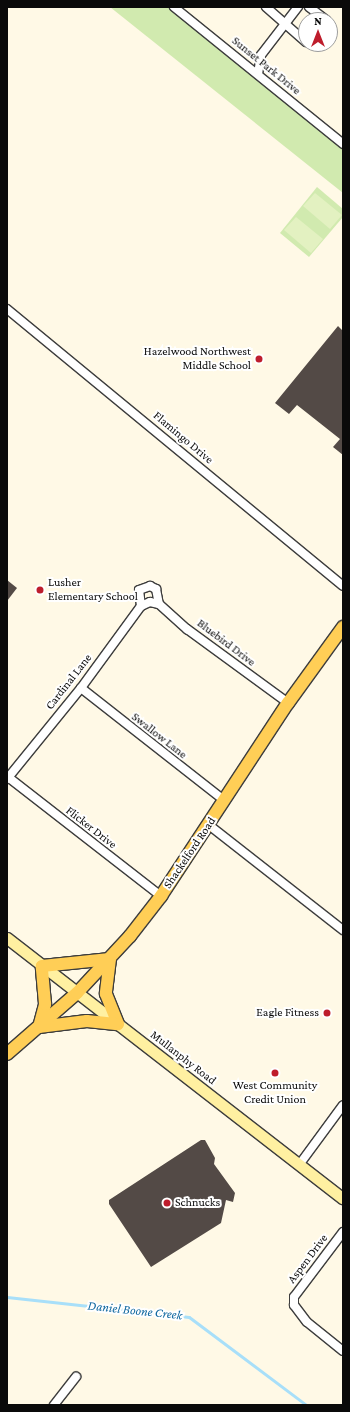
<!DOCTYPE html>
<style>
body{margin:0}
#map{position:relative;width:350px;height:1412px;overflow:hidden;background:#fff9e6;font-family:"Crimson Pro",serif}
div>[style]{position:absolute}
.green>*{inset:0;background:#d1eaaf}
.pitch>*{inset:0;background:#e3f1c1}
.stream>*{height:3px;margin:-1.5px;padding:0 1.5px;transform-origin:1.5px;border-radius:1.5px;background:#a8dff9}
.building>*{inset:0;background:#534a46}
.roads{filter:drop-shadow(1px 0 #3d3d3d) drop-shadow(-1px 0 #3d3d3d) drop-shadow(0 1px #3d3d3d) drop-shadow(0 -1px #3d3d3d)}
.street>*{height:8px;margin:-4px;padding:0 4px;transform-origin:4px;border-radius:4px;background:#fff}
.secondary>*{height:11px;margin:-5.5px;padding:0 5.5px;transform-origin:5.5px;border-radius:5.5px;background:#fff0a1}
.primary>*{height:12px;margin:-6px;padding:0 6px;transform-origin:6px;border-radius:6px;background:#ffce56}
.dots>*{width:11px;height:11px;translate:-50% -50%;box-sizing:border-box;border:2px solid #fff;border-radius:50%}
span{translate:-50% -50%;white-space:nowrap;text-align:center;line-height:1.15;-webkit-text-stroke:4px #fff;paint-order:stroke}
.street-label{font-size:12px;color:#0a0a0a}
.poi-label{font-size:12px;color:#0a0a0a}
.right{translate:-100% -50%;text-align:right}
.left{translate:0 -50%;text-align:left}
.water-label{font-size:13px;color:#0f679f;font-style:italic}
.frame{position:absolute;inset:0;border:8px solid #0a0a0a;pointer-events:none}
.north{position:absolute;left:298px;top:12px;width:40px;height:40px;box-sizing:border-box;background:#fff;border:1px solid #9d9d9d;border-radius:50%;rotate:0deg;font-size:11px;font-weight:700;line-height:16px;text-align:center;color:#0a0a0a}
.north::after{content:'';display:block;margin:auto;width:14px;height:18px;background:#be1d2c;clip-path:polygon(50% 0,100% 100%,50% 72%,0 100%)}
</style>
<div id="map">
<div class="green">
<i style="clip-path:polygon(110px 7px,169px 7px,343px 149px,343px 193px)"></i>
<i style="clip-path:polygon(317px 187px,343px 209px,343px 217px,309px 257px,280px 233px)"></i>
</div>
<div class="pitch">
<i style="clip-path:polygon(315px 193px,342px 215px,330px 229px,303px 206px)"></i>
<i style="clip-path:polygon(296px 217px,323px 239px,311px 253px,284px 230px)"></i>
</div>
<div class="stream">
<i style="left:7px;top:1297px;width:183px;rotate:6.3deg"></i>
<i style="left:189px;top:1317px;width:146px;rotate:36.9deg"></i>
</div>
<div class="building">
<i style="clip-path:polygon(338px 326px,343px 331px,343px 455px,333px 447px,340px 439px,297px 405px,289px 414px,275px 403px)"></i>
<i style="clip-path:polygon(7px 580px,17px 588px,7px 601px)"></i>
<i style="clip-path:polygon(201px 1140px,205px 1140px,215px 1158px,214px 1164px,235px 1193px,233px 1202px,226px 1200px,221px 1223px,151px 1267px,109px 1204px,109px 1200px)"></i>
</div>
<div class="roads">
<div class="street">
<i style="left:174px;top:7px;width:218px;rotate:39deg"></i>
<i style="left:266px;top:7px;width:53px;rotate:41.2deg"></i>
<i style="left:309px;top:7px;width:21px;rotate:37deg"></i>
<i style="left:330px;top:28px;width:1px;rotate:90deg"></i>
<i style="left:314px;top:44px;width:3px"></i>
<i style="left:258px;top:74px;width:19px;rotate:-81deg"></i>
<i style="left:261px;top:55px;width:61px;rotate:-52.4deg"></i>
<i style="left:7px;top:309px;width:435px;rotate:39.5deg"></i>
<i style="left:141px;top:606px;width:16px;rotate:-97deg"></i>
<i style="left:139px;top:590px;width:12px;rotate:-20deg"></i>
<i style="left:150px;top:586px;width:7px;rotate:27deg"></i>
<i style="left:156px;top:589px;width:15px;rotate:79deg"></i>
<i style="left:81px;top:688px;width:182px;rotate:38.1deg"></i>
<i style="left:8px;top:777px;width:194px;rotate:37.9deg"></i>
<i style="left:7px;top:779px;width:117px;rotate:-50.9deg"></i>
<i style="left:81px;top:688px;width:102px;rotate:-53.8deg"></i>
<i style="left:141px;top:606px;width:10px;rotate:-24deg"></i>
<i style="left:150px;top:602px;width:9px;rotate:13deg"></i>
<i style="left:159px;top:604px;width:38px;rotate:42deg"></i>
<i style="left:187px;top:629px;width:125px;rotate:36.2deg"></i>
<i style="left:209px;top:825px;width:170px;rotate:38.1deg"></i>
<i style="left:299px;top:1165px;width:74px;rotate:-53.7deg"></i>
<i style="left:343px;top:1232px;width:81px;rotate:127deg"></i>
<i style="left:294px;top:1297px;width:8px;rotate:90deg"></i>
<i style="left:294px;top:1305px;width:21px;rotate:53deg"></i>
<i style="left:307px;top:1322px;width:46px;rotate:38.9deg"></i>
<i style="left:54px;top:1405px;width:36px;rotate:-52deg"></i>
</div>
<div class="secondary">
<i style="left:7px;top:938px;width:425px;rotate:37.8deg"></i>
</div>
<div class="primary">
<i style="left:110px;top:959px;width:35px;rotate:97deg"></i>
<i style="left:106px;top:994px;width:32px;rotate:68deg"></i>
<i style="left:39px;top:1027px;width:24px;rotate:-75deg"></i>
<i style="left:45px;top:1004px;width:38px;rotate:-95deg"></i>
<i style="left:42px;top:966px;width:68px;rotate:-5.9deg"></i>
<i style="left:39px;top:1027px;width:48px;rotate:-7.1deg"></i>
<i style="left:87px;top:1021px;width:31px;rotate:6deg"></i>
<i style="left:7px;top:1054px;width:93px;rotate:-41.1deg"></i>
<i style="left:77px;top:993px;width:78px;rotate:-47.1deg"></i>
<i style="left:130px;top:936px;width:51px;rotate:-52.2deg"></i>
<i style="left:161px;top:896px;width:231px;rotate:-56.7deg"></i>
<i style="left:288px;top:703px;width:94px;rotate:-54.1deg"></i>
</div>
</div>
<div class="dots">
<i style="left:259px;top:359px;background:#be1d2c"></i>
<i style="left:40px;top:590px;background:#be1d2c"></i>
<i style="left:327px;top:1013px;background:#be1d2c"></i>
<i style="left:275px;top:1073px;background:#be1d2c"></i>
<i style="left:167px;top:1203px;background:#be1d2c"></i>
</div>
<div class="street-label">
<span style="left:266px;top:66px;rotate:39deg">Sunset Park Drive</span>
<span style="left:183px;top:438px;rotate:40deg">Flamingo Drive</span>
<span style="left:226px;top:643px;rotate:37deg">Bluebird Drive</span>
<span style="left:69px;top:682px;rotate:-52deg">Cardinal Lane</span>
<span style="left:159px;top:736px;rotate:38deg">Swallow Lane</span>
<span style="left:91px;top:828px;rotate:38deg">Flicker Drive</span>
<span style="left:190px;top:853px;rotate:-56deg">Shackelford Road</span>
<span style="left:183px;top:1058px;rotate:38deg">Mullanphy Road</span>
<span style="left:308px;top:1259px;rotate:-53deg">Aspen Drive</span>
</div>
<div class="poi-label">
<span class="right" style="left:251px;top:359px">Hazelwood Northwest<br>Middle School</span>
<span class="left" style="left:48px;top:590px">Lusher<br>Elementary School</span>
<span class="right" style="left:319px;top:1013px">Eagle Fitness</span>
<span style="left:275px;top:1093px">West Community<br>Credit Union</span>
<span class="left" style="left:175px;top:1203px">Schnucks</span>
</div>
<div class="water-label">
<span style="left:135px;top:1311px;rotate:6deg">Daniel Boone Creek</span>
</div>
<div class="frame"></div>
<div class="north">N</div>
</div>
